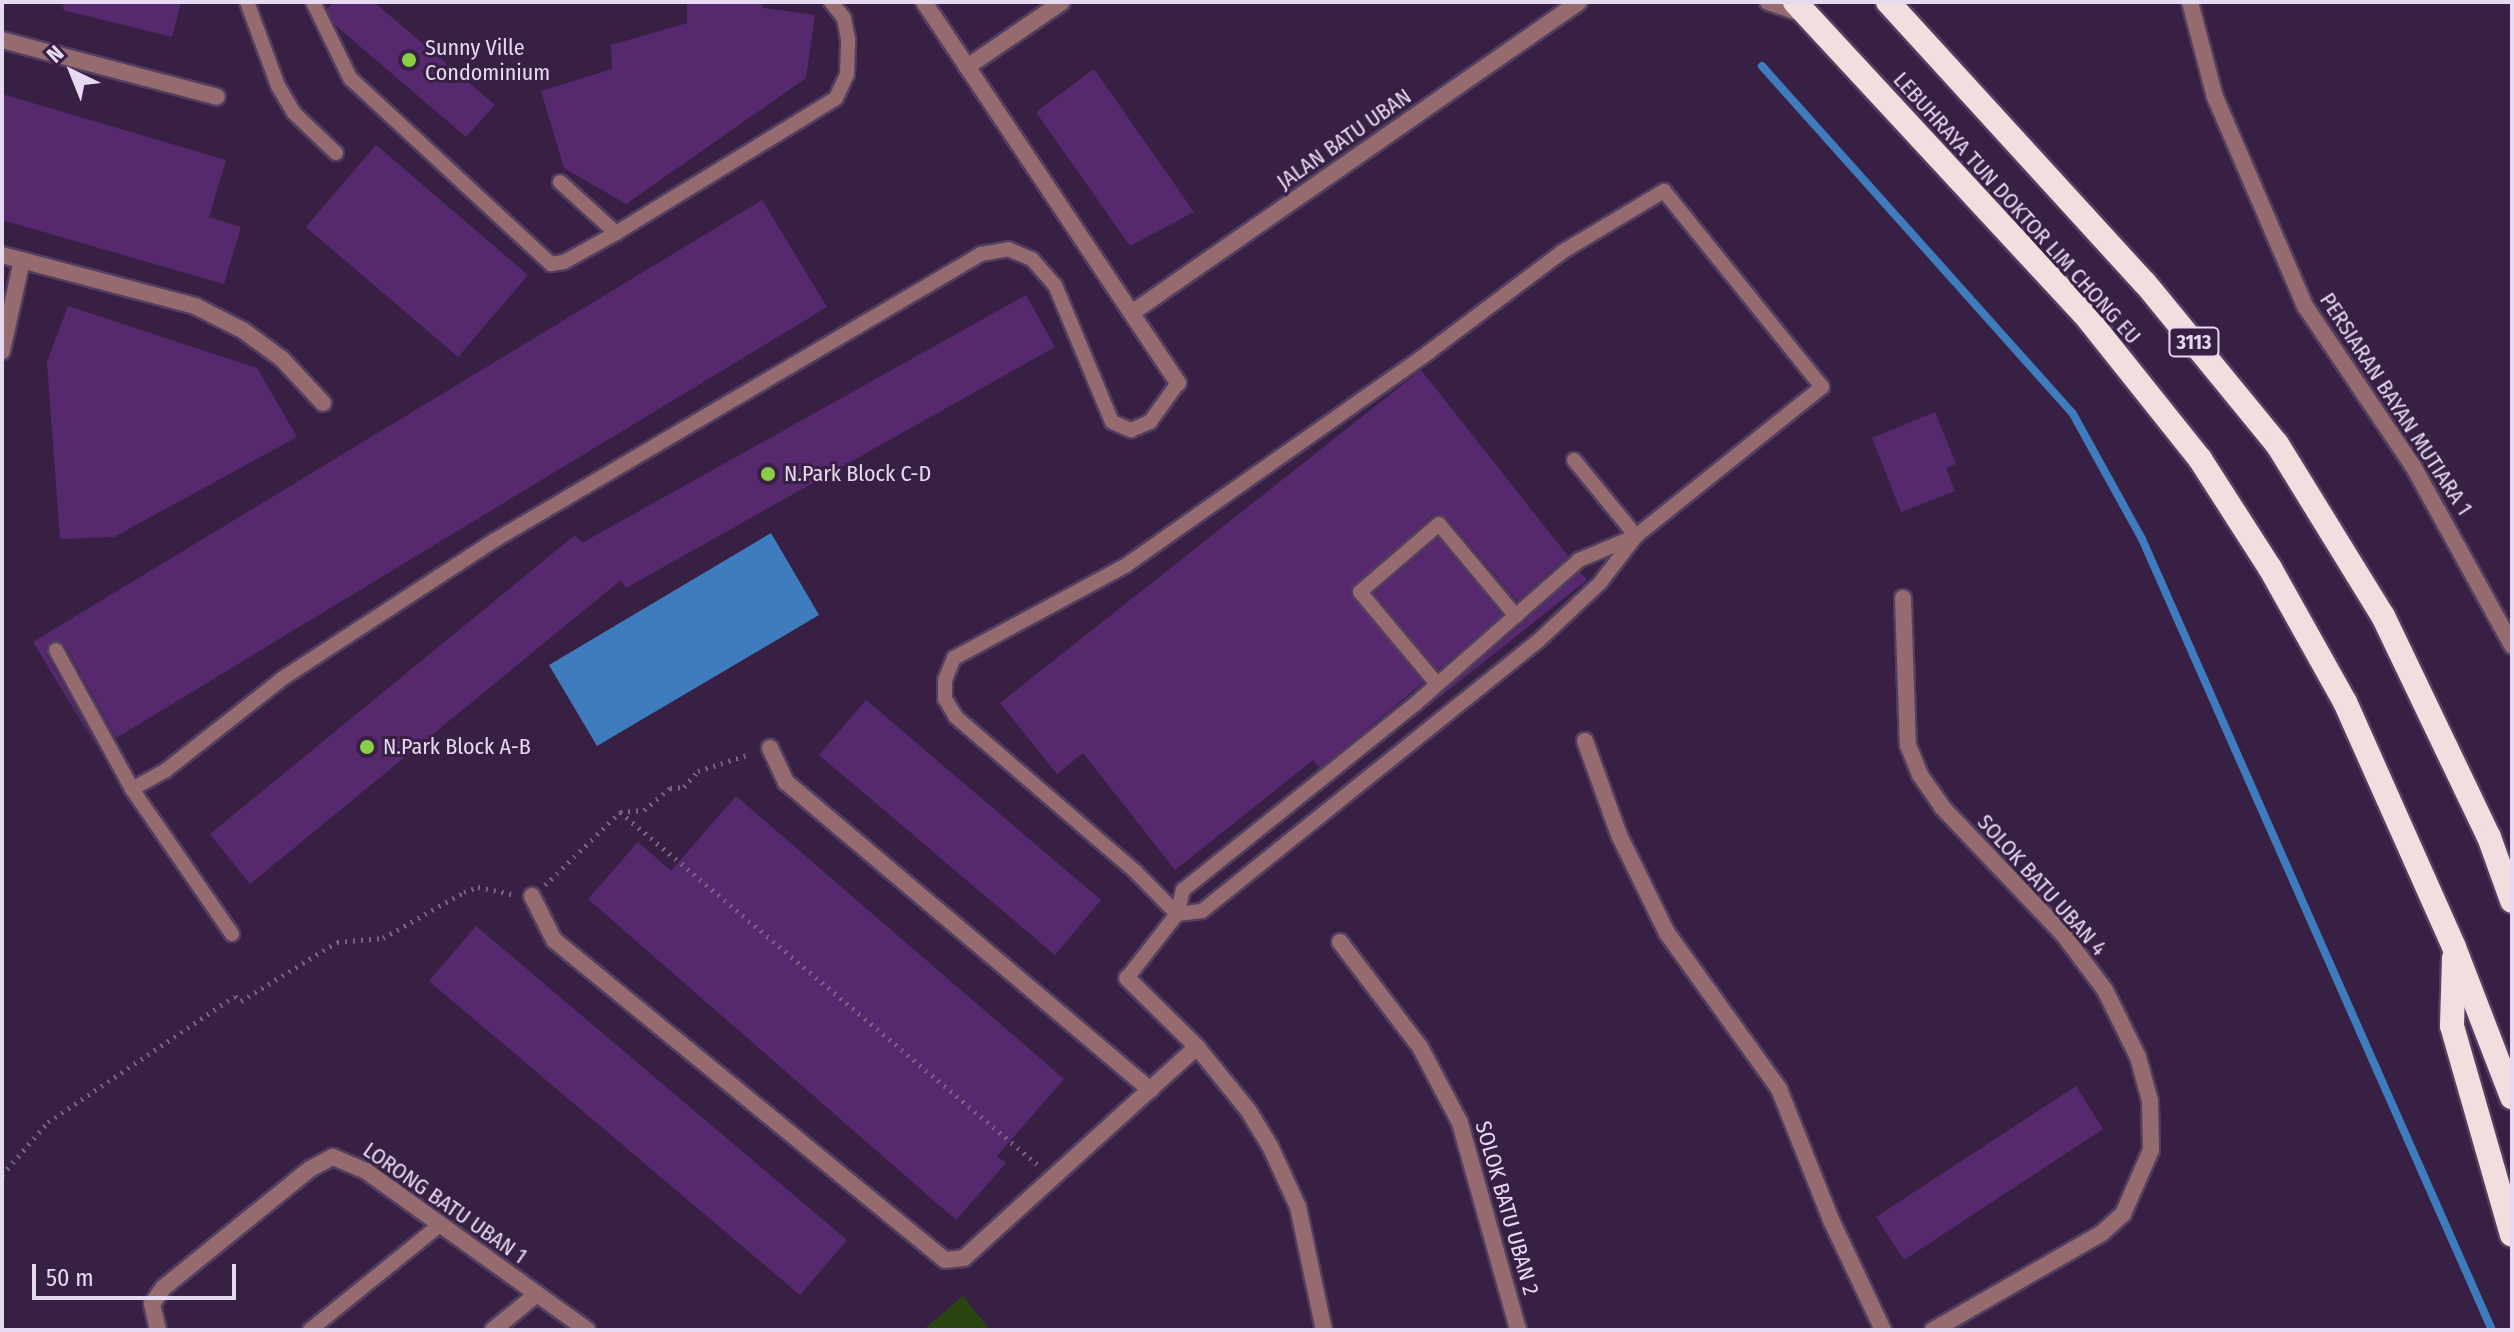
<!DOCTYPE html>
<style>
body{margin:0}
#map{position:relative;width:2514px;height:1332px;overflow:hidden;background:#372044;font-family:"Fira Sans Condensed",sans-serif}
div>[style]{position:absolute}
.green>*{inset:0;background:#2b4510}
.water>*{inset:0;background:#3f7cbd}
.stream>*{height:8px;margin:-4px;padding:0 4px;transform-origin:4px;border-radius:4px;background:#3f7cbd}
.building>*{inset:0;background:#56296e}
.path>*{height:5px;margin-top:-2.5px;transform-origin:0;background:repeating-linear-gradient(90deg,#766281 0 2px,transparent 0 8px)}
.roads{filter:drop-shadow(2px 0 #533e60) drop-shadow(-2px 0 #533e60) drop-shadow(0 2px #533e60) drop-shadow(0 -2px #533e60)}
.lane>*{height:14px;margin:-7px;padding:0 7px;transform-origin:7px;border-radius:7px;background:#956b6f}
.street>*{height:16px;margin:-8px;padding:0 8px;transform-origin:8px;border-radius:8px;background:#956b6f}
.highway>*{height:24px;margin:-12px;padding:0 12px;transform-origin:12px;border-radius:12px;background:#f2dddf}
.dots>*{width:22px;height:22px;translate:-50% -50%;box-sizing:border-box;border:4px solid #372044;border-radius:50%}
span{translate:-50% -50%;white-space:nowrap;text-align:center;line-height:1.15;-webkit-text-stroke:6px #372044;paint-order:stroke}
.shield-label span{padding:2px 6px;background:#372044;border:2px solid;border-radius:6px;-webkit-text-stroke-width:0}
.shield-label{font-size:20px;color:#e7d9f0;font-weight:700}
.poi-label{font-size:22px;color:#e7d9f0}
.left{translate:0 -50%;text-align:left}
.street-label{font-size:22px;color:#e7d9f0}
.frame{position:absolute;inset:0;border:4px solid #e7d9f0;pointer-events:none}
.north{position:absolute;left:32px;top:32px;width:80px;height:80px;-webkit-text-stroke:6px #372044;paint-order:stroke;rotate:317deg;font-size:22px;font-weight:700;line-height:32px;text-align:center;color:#e7d9f0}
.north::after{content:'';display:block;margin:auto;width:28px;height:36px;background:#e7d9f0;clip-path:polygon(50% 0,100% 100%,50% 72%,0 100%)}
.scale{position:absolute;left:32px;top:1264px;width:204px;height:36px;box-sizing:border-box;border:4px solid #e7d9f0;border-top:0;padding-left:10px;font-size:24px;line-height:28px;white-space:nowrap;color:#e7d9f0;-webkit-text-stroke:6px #372044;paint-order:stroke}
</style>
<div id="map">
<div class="green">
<i style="clip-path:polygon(963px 1296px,990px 1330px,923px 1330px)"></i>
</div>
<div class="water">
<i style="clip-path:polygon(771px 533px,819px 615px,597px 746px,549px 665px)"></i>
</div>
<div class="stream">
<i style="left:1762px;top:66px;width:467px;rotate:48.2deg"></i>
<i style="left:2073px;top:414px;width:143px;rotate:61.1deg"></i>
<i style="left:2142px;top:539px;width:865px;rotate:66.13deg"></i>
</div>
<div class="building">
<i style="clip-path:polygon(64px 2px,181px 2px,172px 37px,63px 10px)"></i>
<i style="clip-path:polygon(333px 2px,374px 2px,495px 105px,466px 137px,335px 25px,327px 9px)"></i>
<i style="clip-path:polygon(687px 2px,761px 2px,763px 8px,815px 15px,806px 78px,626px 204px,564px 168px,541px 91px,612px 69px,611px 45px,687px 23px)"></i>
<i style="clip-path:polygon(1094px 69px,1194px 212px,1130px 246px,1036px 112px)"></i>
<i style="clip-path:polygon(2px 94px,226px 160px,209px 217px,241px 227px,224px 284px,2px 220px)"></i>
<i style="clip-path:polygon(376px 145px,528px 275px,458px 357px,306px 227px)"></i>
<i style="clip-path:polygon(762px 200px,827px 307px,116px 738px,65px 645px,51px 642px,47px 655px,98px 749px,33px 642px)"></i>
<i style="clip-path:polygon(1026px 295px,1055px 347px,626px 588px,621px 580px,250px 884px,210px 834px,575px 535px,582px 543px)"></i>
<i style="clip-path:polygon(68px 306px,257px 368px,297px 437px,114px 537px,60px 539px,47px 362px)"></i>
<i style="clip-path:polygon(1421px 370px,1568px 556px,1517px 601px,1447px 518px,1432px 516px,1350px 593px,1423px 683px,1320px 768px,1313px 760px,1175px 870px,1083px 753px,1057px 774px,1000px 703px)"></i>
<i style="clip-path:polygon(1935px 412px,1956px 464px,1946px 468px,1955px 491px,1901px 512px,1872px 438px)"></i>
<i style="clip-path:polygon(1438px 538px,1502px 615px,1438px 670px,1374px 593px)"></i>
<i style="clip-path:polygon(1580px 572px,1587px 580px,1421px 712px,1523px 623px)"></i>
<i style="clip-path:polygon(866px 700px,1101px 900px,1055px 955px,819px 755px)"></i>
<i style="clip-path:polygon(736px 796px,1064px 1079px,997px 1156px,1006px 1163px,956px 1220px,588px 899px,638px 842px,671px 871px)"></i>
<i style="clip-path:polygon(476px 926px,847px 1240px,800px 1295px,429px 981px)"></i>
<i style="clip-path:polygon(2076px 1086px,2103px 1129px,1904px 1260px,1876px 1217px)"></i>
</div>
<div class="path">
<i style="left:620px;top:812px;width:546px;rotate:40.17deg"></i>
<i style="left:545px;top:885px;width:105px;rotate:-44.2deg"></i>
<i style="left:620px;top:812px;width:24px;rotate:-5deg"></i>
<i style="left:644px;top:810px;width:34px;rotate:-40deg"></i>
<i style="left:670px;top:788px;width:14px;rotate:-4deg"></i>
<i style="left:684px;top:787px;width:21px;rotate:-49deg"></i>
<i style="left:698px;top:771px;width:55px;rotate:-18.1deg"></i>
<i style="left:2px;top:1175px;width:70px;rotate:-49deg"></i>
<i style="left:48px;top:1122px;width:225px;rotate:-34deg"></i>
<i style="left:235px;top:996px;width:8px;rotate:40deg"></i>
<i style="left:241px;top:1001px;width:113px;rotate:-31.6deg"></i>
<i style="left:337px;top:942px;width:46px;rotate:-5deg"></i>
<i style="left:383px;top:938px;width:93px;rotate:-29.6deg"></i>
<i style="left:464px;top:892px;width:15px;rotate:-20deg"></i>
<i style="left:478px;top:887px;width:38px;rotate:12deg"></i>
</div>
<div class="roads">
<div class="lane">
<i style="left:247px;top:2px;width:90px;rotate:69.7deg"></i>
<i style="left:278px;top:86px;width:31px;rotate:59deg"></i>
<i style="left:294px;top:113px;width:58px;rotate:43.6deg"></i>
<i style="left:313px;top:2px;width:85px;rotate:64deg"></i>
<i style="left:350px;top:78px;width:274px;rotate:42.8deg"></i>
<i style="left:551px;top:264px;width:13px;rotate:-9deg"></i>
<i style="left:564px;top:262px;width:60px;rotate:-29.1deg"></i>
<i style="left:616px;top:233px;width:258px;rotate:-31.5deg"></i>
<i style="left:836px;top:98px;width:26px;rotate:-65deg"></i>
<i style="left:847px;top:74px;width:35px;rotate:-88deg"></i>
<i style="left:848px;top:39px;width:21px;rotate:-101deg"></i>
<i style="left:844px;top:18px;width:21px;rotate:-129deg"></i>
<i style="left:560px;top:182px;width:76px;rotate:42.3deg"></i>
<i style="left:1664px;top:191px;width:252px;rotate:51.1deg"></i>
<i style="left:1822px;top:387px;width:238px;rotate:141.3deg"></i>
<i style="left:1636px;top:536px;width:59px;rotate:127.5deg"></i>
<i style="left:1600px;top:583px;width:85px;rotate:136.9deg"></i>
<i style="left:1538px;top:641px;width:431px;rotate:141.2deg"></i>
<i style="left:1202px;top:911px;width:25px;rotate:173deg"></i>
<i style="left:1177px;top:914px;width:59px;rotate:-134.3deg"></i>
<i style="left:1136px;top:872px;width:238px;rotate:-139.3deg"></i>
<i style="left:956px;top:717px;width:21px;rotate:-121deg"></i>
<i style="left:945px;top:699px;width:19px;rotate:-90deg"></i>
<i style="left:945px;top:680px;width:24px;rotate:-68deg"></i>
<i style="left:954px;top:658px;width:194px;rotate:-28.3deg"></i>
<i style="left:1125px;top:566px;width:372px;rotate:-35.1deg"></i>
<i style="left:1429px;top:352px;width:166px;rotate:-36.9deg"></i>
<i style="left:1562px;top:252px;width:119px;rotate:-30.9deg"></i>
<i style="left:1574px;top:460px;width:98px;rotate:50.8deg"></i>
<i style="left:56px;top:650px;width:158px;rotate:61.3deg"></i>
<i style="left:1437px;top:684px;width:120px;rotate:-129.9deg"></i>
<i style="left:1360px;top:592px;width:104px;rotate:-40.7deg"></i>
<i style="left:1439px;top:524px;width:120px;rotate:50.1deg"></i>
<i style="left:232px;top:934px;width:176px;rotate:-124.6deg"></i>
<i style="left:132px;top:789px;width:38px;rotate:-29deg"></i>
<i style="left:165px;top:771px;width:150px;rotate:-38.2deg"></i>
<i style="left:283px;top:678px;width:253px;rotate:-33.1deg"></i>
<i style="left:495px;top:540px;width:564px;rotate:-30.48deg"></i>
<i style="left:981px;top:254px;width:27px;rotate:-10deg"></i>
<i style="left:1008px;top:249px;width:26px;rotate:23deg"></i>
<i style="left:1032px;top:259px;width:35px;rotate:49deg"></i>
<i style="left:1055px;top:285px;width:148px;rotate:67.4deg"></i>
<i style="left:1112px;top:422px;width:21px;rotate:23deg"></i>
<i style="left:1131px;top:430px;width:21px;rotate:-23deg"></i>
<i style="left:1150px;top:422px;width:48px;rotate:-54.3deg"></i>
<i style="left:1127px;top:978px;width:81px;rotate:-52deg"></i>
<i style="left:1177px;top:914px;width:25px;rotate:-76deg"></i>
<i style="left:1183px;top:890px;width:296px;rotate:-38.7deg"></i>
<i style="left:1414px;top:705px;width:220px;rotate:-41.3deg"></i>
<i style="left:1579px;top:560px;width:62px;rotate:-22.8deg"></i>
<i style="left:310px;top:1330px;width:169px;rotate:-39deg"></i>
</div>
<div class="street">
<i style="left:924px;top:2px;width:458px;rotate:56.3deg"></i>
<i style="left:1768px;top:2px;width:37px;rotate:19deg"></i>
<i style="left:2190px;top:2px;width:98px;rotate:75.3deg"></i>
<i style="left:2215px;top:97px;width:228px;rotate:66.7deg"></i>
<i style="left:2305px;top:306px;width:193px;rotate:56deg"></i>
<i style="left:2413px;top:466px;width:205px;rotate:61.1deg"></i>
<i style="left:2px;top:40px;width:222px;rotate:14.8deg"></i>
<i style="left:967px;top:67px;width:115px;rotate:-34.4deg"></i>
<i style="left:2px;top:255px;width:200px;rotate:14.8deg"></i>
<i style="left:195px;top:306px;width:55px;rotate:27deg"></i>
<i style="left:244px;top:331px;width:47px;rotate:36.4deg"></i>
<i style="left:282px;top:359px;width:60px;rotate:47deg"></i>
<i style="left:1133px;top:312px;width:543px;rotate:-34.8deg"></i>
<i style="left:2px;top:351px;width:93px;rotate:-77.6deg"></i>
<i style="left:1903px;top:598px;width:147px;rotate:88.1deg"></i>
<i style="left:1908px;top:745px;width:32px;rotate:68deg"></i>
<i style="left:1920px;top:775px;width:39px;rotate:55deg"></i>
<i style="left:1942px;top:807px;width:175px;rotate:46.4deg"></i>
<i style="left:2063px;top:934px;width:70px;rotate:53.1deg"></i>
<i style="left:2105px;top:990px;width:75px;rotate:63.8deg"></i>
<i style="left:2138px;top:1057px;width:46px;rotate:74.7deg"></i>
<i style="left:2150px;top:1101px;width:49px;rotate:88.8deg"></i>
<i style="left:2151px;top:1150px;width:70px;rotate:113.6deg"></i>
<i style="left:2123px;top:1214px;width:28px;rotate:138deg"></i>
<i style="left:2102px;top:1233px;width:195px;rotate:150.1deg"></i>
<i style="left:1585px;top:741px;width:100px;rotate:70.1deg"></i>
<i style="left:1619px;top:835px;width:109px;rotate:63.9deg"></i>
<i style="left:1667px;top:933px;width:192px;rotate:54.3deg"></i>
<i style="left:1779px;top:1089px;width:141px;rotate:68.3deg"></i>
<i style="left:1831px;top:1220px;width:122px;rotate:64.7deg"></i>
<i style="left:770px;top:748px;width:38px;rotate:65deg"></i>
<i style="left:786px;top:782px;width:477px;rotate:40.2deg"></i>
<i style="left:532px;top:896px;width:49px;rotate:63.4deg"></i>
<i style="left:554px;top:940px;width:505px;rotate:39.3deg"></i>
<i style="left:945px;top:1260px;width:19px;rotate:-6deg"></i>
<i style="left:964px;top:1258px;width:314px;rotate:-42.2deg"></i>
<i style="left:1340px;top:942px;width:132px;rotate:52.7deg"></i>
<i style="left:1420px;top:1047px;width:86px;rotate:62.2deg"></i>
<i style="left:1460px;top:1123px;width:215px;rotate:74.3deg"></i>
<i style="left:1127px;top:978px;width:98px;rotate:44.6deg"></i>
<i style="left:1197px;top:1047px;width:81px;rotate:51deg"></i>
<i style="left:1248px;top:1110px;width:42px;rotate:58.6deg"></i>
<i style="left:1270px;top:1146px;width:67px;rotate:65.3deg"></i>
<i style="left:1298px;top:1207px;width:126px;rotate:78.1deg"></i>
<i style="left:158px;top:1330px;width:27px;rotate:-103deg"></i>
<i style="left:152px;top:1304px;width:19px;rotate:-55deg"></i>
<i style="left:163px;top:1288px;width:189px;rotate:-39deg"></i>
<i style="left:310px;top:1169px;width:26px;rotate:-28deg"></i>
<i style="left:333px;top:1157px;width:36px;rotate:23deg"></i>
<i style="left:366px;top:1171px;width:272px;rotate:35.7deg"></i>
<i style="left:493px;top:1330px;width:57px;rotate:-39.3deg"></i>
</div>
<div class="highway">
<i style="left:1795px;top:2px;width:433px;rotate:47.2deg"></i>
<i style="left:2089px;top:320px;width:178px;rotate:51.4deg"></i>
<i style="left:2200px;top:459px;width:130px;rotate:57.3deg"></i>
<i style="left:2270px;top:568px;width:154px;rotate:60.8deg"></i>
<i style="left:2345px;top:702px;width:268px;rotate:66deg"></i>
<i style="left:2454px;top:947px;width:161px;rotate:68.9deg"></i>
<i style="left:1888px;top:2px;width:381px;rotate:47.6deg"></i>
<i style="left:2145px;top:283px;width:208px;rotate:50.7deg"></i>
<i style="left:2277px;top:444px;width:202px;rotate:58.4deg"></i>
<i style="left:2383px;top:616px;width:245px;rotate:64.4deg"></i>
<i style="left:2489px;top:837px;width:68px;rotate:70.2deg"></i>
<i style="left:2454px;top:958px;width:68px;rotate:91.7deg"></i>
<i style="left:2452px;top:1026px;width:217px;rotate:74deg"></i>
</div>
</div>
<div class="dots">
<i style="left:409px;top:60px;background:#8ace47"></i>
<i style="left:768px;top:474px;background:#8ace47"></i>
<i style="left:367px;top:747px;background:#8ace47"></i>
</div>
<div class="shield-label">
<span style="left:2194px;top:342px">3113</span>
</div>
<div class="poi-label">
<span class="left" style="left:425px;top:60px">Sunny Ville<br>Condominium</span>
<span class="left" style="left:784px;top:474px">N.Park Block C-D</span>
<span class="left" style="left:383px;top:747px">N.Park Block A-B</span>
</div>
<div class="street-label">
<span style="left:1344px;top:139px;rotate:-35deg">JALAN BATU UBAN</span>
<span style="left:2017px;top:208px;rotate:48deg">LEBUHRAYA TUN DOKTOR LIM CHONG EU</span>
<span style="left:2396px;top:404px;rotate:57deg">PERSIARAN BAYAN MUTIARA 1</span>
<span style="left:2042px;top:885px;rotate:48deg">SOLOK BATU UBAN 4</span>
<span style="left:445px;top:1203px;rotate:35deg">LORONG BATU UBAN 1</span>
<span style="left:1507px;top:1208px;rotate:74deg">SOLOK BATU UBAN 2</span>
</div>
<div class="frame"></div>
<div class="north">N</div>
<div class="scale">50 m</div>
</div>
